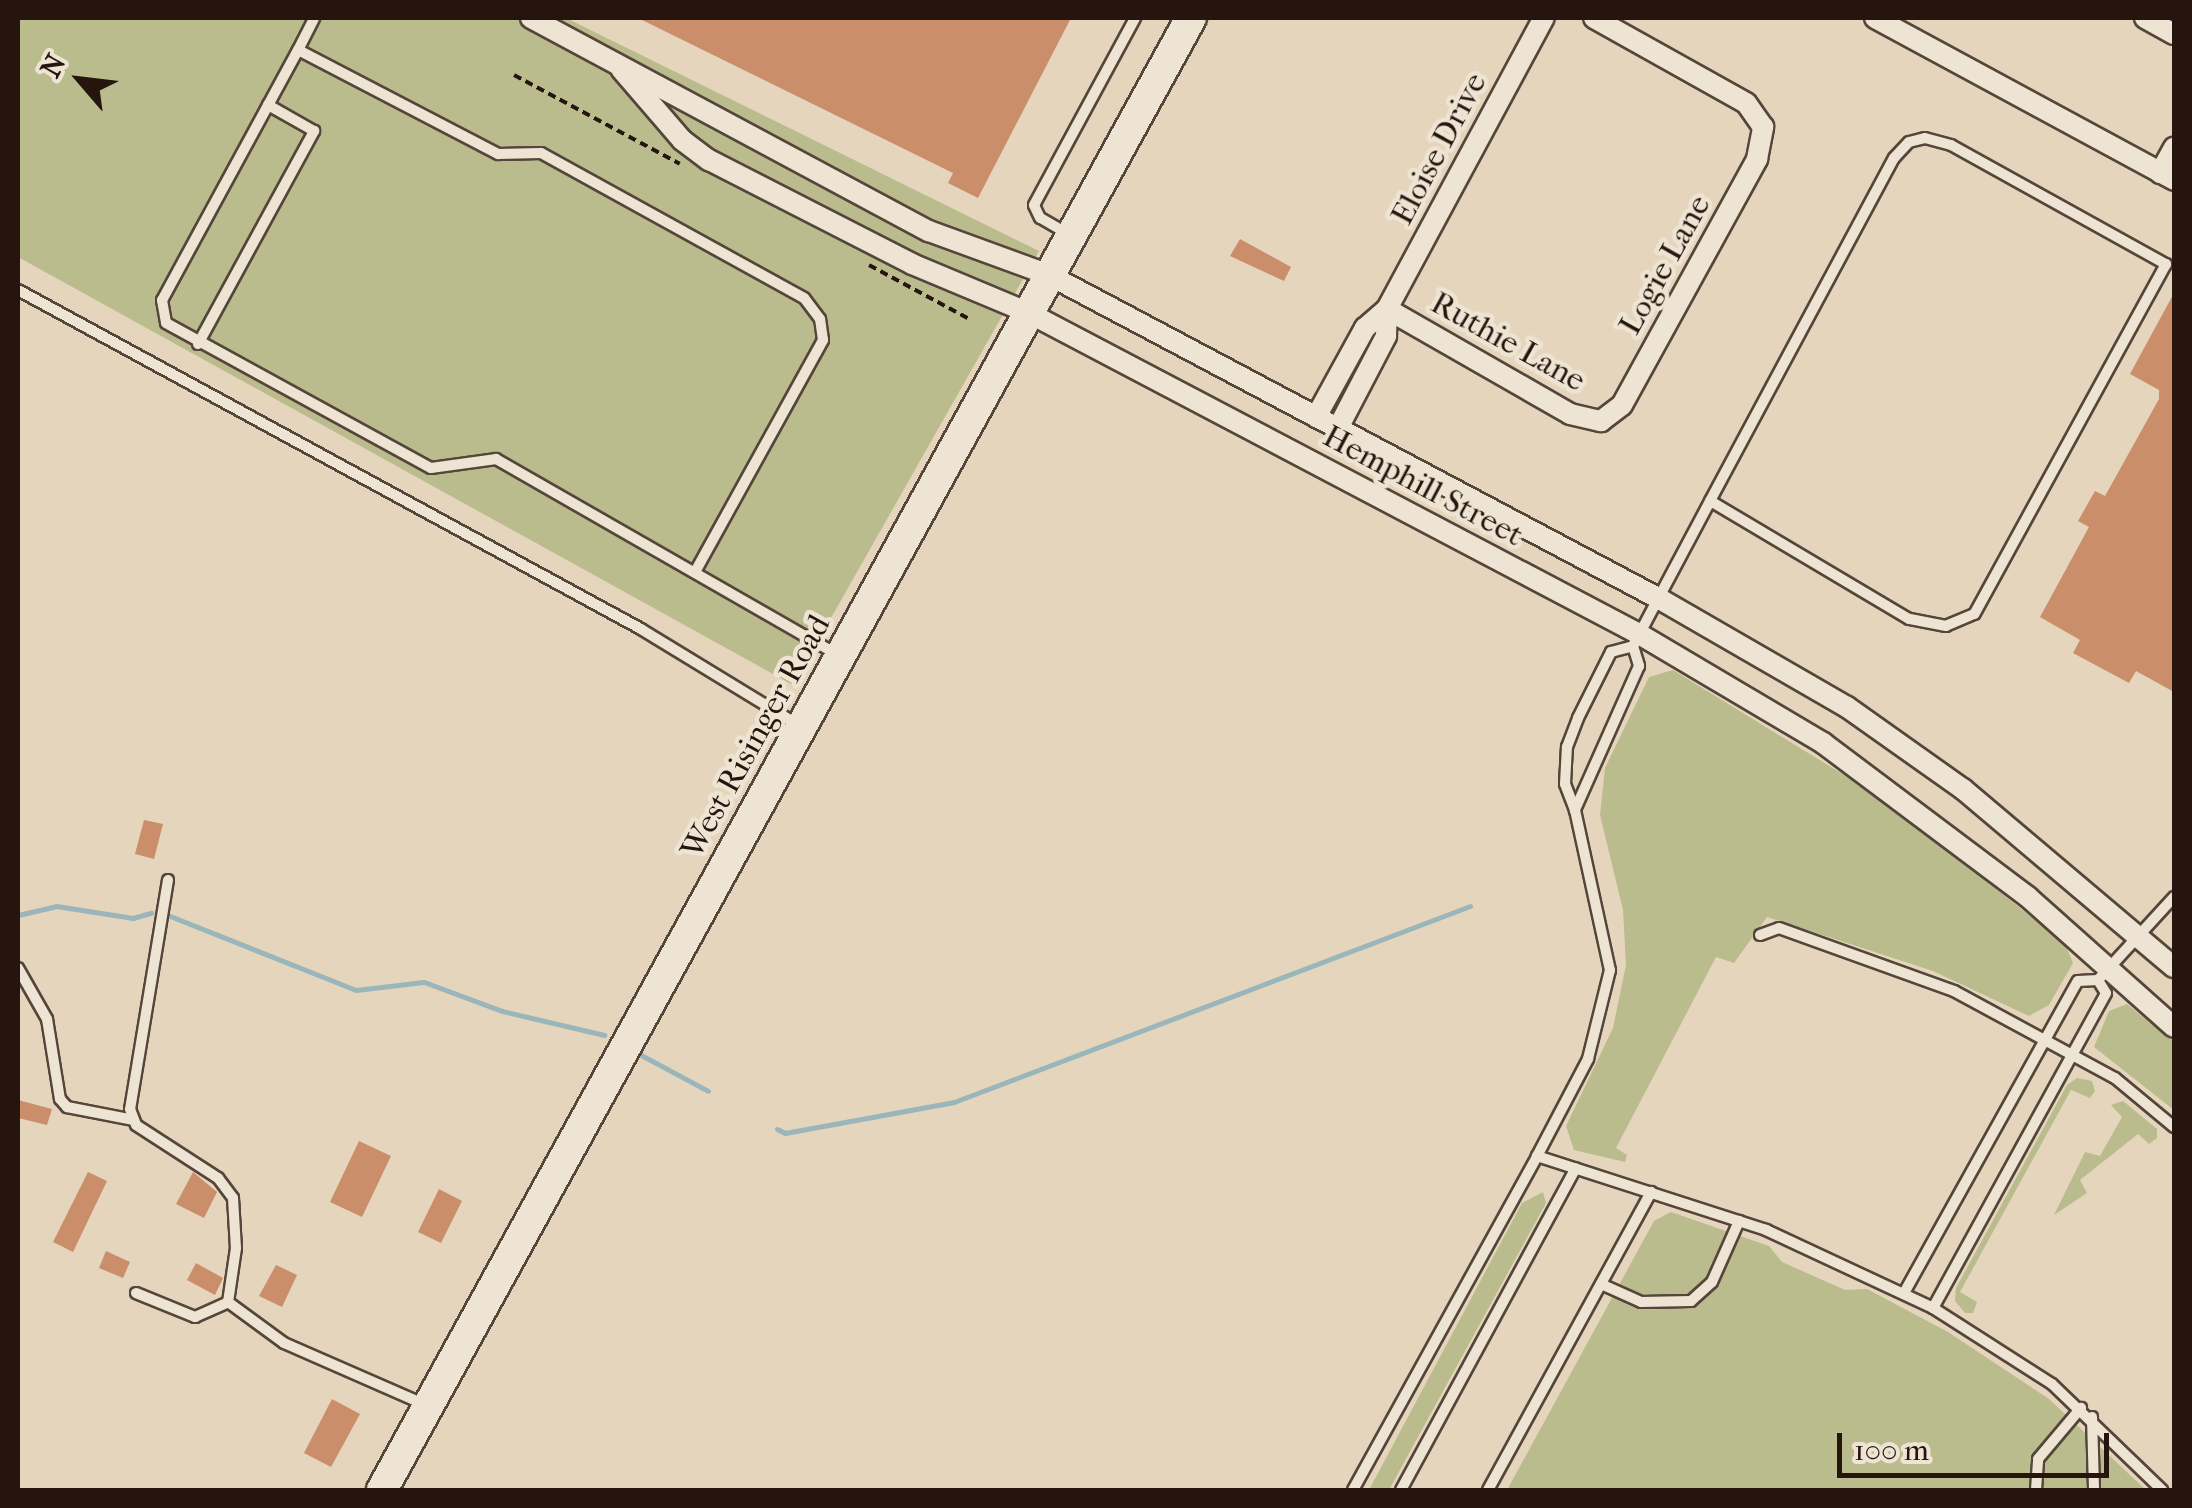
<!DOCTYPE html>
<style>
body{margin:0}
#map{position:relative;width:2192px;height:1508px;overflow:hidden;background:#e5d5bc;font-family:"IM FELL French Canon",serif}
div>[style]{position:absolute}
.green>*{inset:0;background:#babc8d}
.stream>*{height:5px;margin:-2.5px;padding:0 2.5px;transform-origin:2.5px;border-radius:2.5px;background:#9bb6bb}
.building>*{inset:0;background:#ca8e6b}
.path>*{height:4px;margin-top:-2px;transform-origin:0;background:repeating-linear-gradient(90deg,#25150e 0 8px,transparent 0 13px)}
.roads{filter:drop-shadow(2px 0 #55453a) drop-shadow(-2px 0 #55453a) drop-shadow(0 2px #55453a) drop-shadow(0 -2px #55453a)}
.lane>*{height:10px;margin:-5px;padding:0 5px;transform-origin:5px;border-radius:5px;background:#eee4d3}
.street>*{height:20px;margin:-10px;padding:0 10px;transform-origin:10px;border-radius:10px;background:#eee4d3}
.secondary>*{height:30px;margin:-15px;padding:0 15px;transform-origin:15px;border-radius:15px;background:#eee4d3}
span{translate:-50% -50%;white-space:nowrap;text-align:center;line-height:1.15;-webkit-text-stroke:9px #eee4d3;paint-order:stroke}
.street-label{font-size:32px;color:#25150e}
.frame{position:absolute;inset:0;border:20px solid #25150e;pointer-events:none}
.north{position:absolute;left:30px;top:30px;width:100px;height:100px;-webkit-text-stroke:8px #eee4d3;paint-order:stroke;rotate:298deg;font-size:28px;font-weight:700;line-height:40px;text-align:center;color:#25150e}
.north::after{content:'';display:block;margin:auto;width:35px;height:45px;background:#25150e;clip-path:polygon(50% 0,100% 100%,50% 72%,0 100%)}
.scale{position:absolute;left:1837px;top:1433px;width:272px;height:45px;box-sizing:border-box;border:5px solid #25150e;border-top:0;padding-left:12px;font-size:30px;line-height:35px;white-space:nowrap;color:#25150e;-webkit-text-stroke:8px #eee4d3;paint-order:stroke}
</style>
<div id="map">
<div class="green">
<i style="clip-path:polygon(18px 18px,566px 18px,1039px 251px,793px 685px,18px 257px)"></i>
<i style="clip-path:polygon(1673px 670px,1880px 797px,2065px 944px,2073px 963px,2049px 1005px,2029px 1016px,1933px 971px,1767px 917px,1734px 963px,1716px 957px,1616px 1148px,1627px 1155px,1625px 1162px,1574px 1150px,1566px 1126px,1613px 1028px,1626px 965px,1623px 910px,1600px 815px,1605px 768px,1649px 677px)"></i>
<i style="clip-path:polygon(2127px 1004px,2174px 1042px,2174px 1110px,2094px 1047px,2109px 1011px)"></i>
<i style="clip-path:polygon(2077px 1078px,2092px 1081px,2095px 1091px,2090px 1098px,2071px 1090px,1960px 1292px,1977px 1302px,1973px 1313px,1965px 1313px,1955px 1301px,1956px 1288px,2067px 1085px)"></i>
<i style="clip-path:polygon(2123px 1101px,2157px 1129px,2157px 1138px,2149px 1144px,2138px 1134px,2080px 1180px,2087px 1193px,2054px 1215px,2085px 1152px,2100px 1156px,2122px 1117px,2111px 1105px)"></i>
<i style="clip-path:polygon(1543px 1192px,1546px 1203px,1389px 1490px,1369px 1490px,1522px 1203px)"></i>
<i style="clip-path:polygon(1671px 1212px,1769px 1246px,1782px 1262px,1845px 1290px,1867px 1289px,1948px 1332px,2049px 1399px,2146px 1490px,1507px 1490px,1654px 1221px)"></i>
</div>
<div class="stream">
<i style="left:18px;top:915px;width:39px;rotate:-13deg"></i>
<i style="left:56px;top:906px;width:78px;rotate:8.9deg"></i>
<i style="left:133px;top:918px;width:19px;rotate:-16deg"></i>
<i style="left:170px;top:916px;width:200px;rotate:21.7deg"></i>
<i style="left:356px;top:990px;width:68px;rotate:-6.7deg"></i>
<i style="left:424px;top:982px;width:83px;rotate:20.4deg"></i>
<i style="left:502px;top:1011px;width:105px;rotate:13.2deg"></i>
<i style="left:641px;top:1055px;width:76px;rotate:28.2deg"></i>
<i style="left:777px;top:1129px;width:9px;rotate:27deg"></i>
<i style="left:785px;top:1133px;width:172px;rotate:-10.4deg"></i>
<i style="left:954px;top:1102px;width:552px;rotate:-20.8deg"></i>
</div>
<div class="building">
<i style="clip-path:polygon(638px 18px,1071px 18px,978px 198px,948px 183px,953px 173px)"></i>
<i style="clip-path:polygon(1240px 239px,1291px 267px,1284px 281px,1230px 256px)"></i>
<i style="clip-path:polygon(2174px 293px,2174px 692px,2136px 671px,2129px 683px,2073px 653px,2080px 640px,2040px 617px,2089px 527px,2078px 521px,2095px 491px,2105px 496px,2159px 399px,2159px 390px,2130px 374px)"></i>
<i style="clip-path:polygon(144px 820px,163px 824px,154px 859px,135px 854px)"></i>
<i style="clip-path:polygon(18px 1100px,52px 1109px,47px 1125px,18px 1118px)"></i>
<i style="clip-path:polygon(359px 1141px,391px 1156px,362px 1217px,330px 1202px)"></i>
<i style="clip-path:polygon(88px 1172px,107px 1181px,73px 1252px,53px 1242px)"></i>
<i style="clip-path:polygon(193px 1172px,217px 1192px,204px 1218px,176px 1204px)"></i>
<i style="clip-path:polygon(439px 1189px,462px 1201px,441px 1243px,418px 1232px)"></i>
<i style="clip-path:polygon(106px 1251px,130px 1262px,123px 1278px,99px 1268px)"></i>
<i style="clip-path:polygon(196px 1263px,223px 1278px,215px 1295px,187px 1280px)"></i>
<i style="clip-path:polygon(276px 1265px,297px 1275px,282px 1307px,259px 1296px)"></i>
<i style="clip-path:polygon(332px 1399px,360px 1414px,331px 1467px,304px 1453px)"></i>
</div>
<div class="path">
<i style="left:514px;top:75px;width:188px;rotate:28.2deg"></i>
<i style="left:869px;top:265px;width:116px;rotate:28.3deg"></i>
</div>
<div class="roads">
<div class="lane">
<i style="left:298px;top:50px;width:36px;rotate:-63deg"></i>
<i style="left:1070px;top:235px;width:34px;rotate:-150deg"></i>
<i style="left:1040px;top:218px;width:14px;rotate:-115deg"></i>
<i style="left:1034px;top:205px;width:213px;rotate:-61.6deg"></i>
<i style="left:18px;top:290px;width:709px;rotate:28.55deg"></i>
<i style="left:641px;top:629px;width:186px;rotate:31.4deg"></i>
<i style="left:198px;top:344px;width:243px;rotate:-61.4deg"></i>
<i style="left:314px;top:131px;width:53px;rotate:-150.5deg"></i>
<i style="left:695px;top:572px;width:265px;rotate:-61.1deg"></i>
<i style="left:823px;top:340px;width:21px;rotate:-98deg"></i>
<i style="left:820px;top:319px;width:26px;rotate:-127deg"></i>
<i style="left:804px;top:298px;width:300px;rotate:-151.1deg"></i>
<i style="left:541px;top:153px;width:43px;rotate:178.7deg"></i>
<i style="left:498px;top:154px;width:225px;rotate:-152.5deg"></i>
<i style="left:298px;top:50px;width:285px;rotate:118.5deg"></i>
<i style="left:162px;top:300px;width:23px;rotate:80deg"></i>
<i style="left:166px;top:323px;width:302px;rotate:28.7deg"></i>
<i style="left:431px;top:468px;width:66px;rotate:-7.9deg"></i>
<i style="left:496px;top:459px;width:391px;rotate:29.8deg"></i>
<i style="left:1633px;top:646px;width:21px;rotate:73deg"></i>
<i style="left:1639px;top:666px;width:158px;rotate:114deg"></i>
<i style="left:1575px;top:810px;width:28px;rotate:-111deg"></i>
<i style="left:1565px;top:784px;width:37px;rotate:-87deg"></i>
<i style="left:1567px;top:747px;width:31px;rotate:-69deg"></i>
<i style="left:1578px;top:718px;width:74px;rotate:-63.4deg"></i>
<i style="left:1611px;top:652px;width:23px;rotate:-15deg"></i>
<i style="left:1633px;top:646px;width:164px;rotate:-62deg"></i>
<i style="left:1710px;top:501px;width:389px;rotate:-61.8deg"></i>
<i style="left:1894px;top:158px;width:22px;rotate:-47deg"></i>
<i style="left:1909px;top:142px;width:16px;rotate:-14deg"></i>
<i style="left:1925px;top:138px;width:27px;rotate:15deg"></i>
<i style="left:1951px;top:145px;width:246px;rotate:29deg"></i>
<i style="left:2166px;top:264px;width:399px;rotate:118.7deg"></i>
<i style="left:1974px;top:614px;width:30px;rotate:157deg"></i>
<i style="left:1946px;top:626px;width:38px;rotate:-169deg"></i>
<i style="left:1909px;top:619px;width:231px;rotate:-149.3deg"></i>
<i style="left:1575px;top:810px;width:164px;rotate:77.7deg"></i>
<i style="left:1610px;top:970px;width:92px;rotate:103.9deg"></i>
<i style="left:1588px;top:1059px;width:110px;rotate:117.7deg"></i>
<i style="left:1537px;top:1156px;width:241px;rotate:17.9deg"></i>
<i style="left:1766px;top:1230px;width:184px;rotate:25deg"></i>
<i style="left:1933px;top:1308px;width:141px;rotate:32.6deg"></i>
<i style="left:2052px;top:1384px;width:153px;rotate:43.9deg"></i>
<i style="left:168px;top:880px;width:232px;rotate:99.4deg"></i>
<i style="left:130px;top:1109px;width:17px;rotate:69deg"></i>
<i style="left:136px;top:1125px;width:98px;rotate:32.9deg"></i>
<i style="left:218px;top:1178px;width:25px;rotate:53deg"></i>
<i style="left:233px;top:1198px;width:50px;rotate:86.6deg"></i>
<i style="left:236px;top:1248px;width:55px;rotate:98.4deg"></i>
<i style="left:228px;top:1302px;width:69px;rotate:36.2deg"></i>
<i style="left:284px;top:1343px;width:155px;rotate:23.6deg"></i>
<i style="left:1760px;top:935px;width:20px;rotate:-20deg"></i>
<i style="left:1779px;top:928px;width:186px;rotate:19.8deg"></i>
<i style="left:1954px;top:991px;width:183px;rotate:28.4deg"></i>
<i style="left:2115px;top:1078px;width:77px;rotate:39.7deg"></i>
<i style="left:18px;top:968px;width:59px;rotate:60.4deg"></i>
<i style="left:47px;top:1019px;width:81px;rotate:80.8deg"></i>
<i style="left:60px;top:1099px;width:11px;rotate:49deg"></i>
<i style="left:67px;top:1107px;width:68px;rotate:11deg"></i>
<i style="left:1601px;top:1284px;width:44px;rotate:24.2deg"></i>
<i style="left:1641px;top:1302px;width:50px;rotate:-1.1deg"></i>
<i style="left:1691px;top:1301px;width:28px;rotate:-42deg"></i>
<i style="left:1712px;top:1282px;width:67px;rotate:-66.1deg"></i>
<i style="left:136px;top:1293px;width:64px;rotate:22.1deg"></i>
<i style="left:195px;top:1317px;width:36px;rotate:-24deg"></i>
<i style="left:1904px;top:1293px;width:357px;rotate:-60.9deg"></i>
<i style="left:2078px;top:981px;width:20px;rotate:-3deg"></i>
<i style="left:2098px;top:980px;width:113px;rotate:-47.5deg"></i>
<i style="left:1933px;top:1308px;width:359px;rotate:-61.2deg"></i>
<i style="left:2106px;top:993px;width:15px;rotate:-122deg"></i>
<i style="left:2092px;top:1417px;width:73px;rotate:88.4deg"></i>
<i style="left:1353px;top:1490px;width:381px;rotate:-61.1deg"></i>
<i style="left:1401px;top:1490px;width:366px;rotate:-61.5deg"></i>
<i style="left:1488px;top:1490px;width:340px;rotate:-61.3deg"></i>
<i style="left:2036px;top:1490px;width:31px;rotate:-86deg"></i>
<i style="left:2038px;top:1459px;width:67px;rotate:-49.9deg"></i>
</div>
<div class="street">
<i style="left:531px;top:18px;width:451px;rotate:28.2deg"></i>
<i style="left:929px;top:231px;width:128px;rotate:20.1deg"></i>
<i style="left:1049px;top:275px;width:689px;rotate:27.94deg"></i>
<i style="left:1658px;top:598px;width:218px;rotate:30deg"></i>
<i style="left:1847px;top:707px;width:142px;rotate:35.3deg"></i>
<i style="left:1963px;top:789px;width:276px;rotate:40.2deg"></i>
<i style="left:1875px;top:18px;width:340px;rotate:28.4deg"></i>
<i style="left:2145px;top:18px;width:33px;rotate:29deg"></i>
<i style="left:621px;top:69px;width:94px;rotate:49.3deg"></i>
<i style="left:682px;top:140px;width:34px;rotate:37deg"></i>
<i style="left:709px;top:160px;width:228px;rotate:27.1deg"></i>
<i style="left:912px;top:264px;width:127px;rotate:22.7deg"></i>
<i style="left:1029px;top:313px;width:689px;rotate:27.75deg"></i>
<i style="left:1639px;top:634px;width:214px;rotate:30.6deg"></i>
<i style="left:1823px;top:743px;width:256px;rotate:36.9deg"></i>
<i style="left:2028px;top:897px;width:195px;rotate:41.7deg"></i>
<i style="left:2160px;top:173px;width:29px;rotate:-61deg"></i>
<i style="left:1387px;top:309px;width:211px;rotate:29.8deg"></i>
<i style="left:1570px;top:414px;width:32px;rotate:13deg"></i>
<i style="left:1601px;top:421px;width:26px;rotate:-37deg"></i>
<i style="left:1622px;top:405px;width:281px;rotate:-61.2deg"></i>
<i style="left:1757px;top:159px;width:33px;rotate:-79deg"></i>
<i style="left:1763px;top:127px;width:29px;rotate:-125deg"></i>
<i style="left:1746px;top:103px;width:174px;rotate:-150.8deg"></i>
<i style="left:1316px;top:417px;width:102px;rotate:-61.2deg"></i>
<i style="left:1365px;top:328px;width:29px;rotate:-41deg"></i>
<i style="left:1387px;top:309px;width:331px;rotate:-61.7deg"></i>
<i style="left:1338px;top:428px;width:104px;rotate:-62.4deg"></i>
<i style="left:1386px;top:336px;width:27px;rotate:-88deg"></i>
</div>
<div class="secondary">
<i style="left:382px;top:1490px;width:1680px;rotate:-61.21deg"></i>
</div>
</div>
<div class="street-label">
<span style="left:1439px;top:149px;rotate:-62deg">Eloise Drive</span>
<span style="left:1665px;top:265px;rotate:-61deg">Logie Lane</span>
<span style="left:1508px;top:342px;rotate:29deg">Ruthie Lane</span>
<span style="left:1423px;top:486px;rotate:28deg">Hemphill Street</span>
<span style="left:756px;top:737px;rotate:-61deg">West Risinger Road</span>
</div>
<div class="frame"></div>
<div class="north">N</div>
<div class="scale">100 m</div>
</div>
